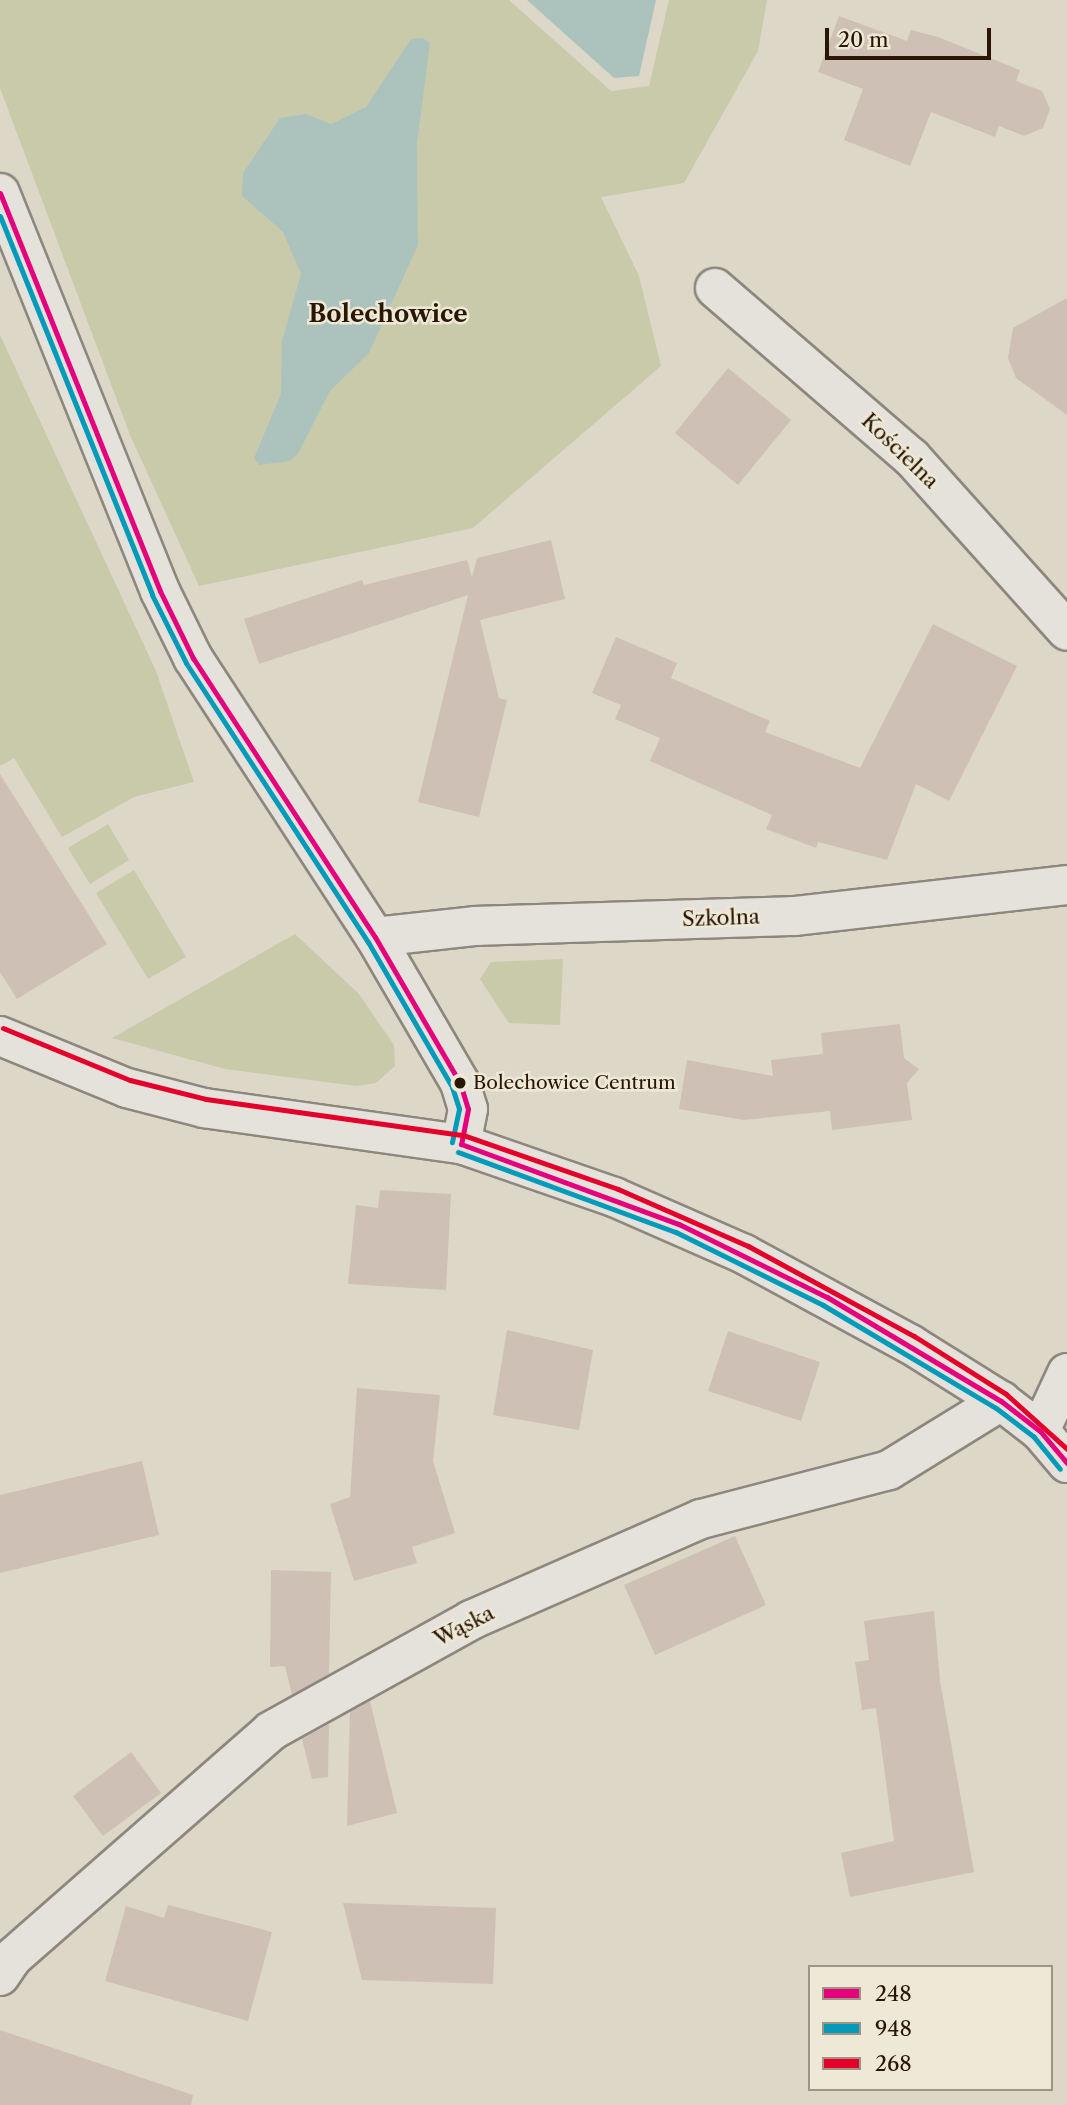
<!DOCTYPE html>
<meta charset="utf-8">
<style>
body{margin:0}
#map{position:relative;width:1067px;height:2105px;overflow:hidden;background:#ddd7c8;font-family:"Libre Caslon Text",serif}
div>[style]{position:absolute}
.green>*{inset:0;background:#c8caaa}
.water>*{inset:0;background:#acc3bd}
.building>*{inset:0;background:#cec0b5}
.roads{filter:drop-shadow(2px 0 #8d877d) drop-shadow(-2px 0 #8d877d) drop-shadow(0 2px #8d877d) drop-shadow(0 -2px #8d877d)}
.minor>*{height:38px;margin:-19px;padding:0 19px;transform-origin:19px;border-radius:19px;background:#e5e2db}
.bus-1>*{height:5px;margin:-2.5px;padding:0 2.5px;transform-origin:2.5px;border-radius:2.5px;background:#e5007d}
.bus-2>*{height:5px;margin:-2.5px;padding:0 2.5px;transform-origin:2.5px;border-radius:2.5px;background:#049aba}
.bus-3>*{height:5px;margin:-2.5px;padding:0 2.5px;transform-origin:2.5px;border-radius:2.5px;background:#e4002b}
.dots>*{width:19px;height:19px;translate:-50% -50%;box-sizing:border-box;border:4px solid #eee8d6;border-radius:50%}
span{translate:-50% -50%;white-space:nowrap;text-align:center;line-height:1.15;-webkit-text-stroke:5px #eee8d6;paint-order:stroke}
.bus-label{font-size:19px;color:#2a1703}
.left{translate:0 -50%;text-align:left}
.street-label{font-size:21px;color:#2a1703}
.quarter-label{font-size:24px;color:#2a1703;font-weight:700}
.legend{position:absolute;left:808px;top:1965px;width:245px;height:126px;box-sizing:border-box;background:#eee8d6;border:2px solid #a09482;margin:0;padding:9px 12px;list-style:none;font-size:21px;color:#2a1703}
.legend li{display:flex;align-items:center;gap:14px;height:35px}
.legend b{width:35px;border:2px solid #a09482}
.scale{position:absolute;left:825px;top:28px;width:166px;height:32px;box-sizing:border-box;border:4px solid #2a1703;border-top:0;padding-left:9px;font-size:21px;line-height:24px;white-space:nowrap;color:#2a1703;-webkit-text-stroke:5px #eee8d6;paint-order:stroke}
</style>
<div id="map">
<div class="green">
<i style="clip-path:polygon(0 0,509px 0,611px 91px,649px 86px,669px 0,767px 0,758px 51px,684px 183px,601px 197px,639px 276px,661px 366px,473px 528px,199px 586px,130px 435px,0 88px)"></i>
<i style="clip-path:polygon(0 335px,156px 671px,194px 782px,134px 797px,62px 837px,14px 758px,0 766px)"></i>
<i style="clip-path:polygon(108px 824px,129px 860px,90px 884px,68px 848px)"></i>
<i style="clip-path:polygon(134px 870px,186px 957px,148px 979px,96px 893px)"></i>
<i style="clip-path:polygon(295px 934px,359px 994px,394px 1045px,395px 1066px,376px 1083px,357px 1086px,225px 1069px,112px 1038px)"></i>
<i style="clip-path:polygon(563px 959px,560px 1025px,509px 1023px,480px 979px,491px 962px)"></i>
</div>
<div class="water">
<i style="clip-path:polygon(527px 0,656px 0,639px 76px,614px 78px)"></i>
<i style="clip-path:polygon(423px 38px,430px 43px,417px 143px,418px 245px,369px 353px,330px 391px,298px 454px,290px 461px,259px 465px,254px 458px,281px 394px,282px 341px,301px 274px,283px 232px,242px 196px,243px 173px,280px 118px,306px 114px,331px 124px,366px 107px,411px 39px)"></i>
</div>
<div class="building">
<i style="clip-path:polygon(839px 16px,907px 41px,911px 30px,938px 37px,1020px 70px,1016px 81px,1042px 91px,1050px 109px,1043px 128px,1024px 136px,999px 126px,995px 137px,931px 112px,910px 166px,844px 140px,863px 89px,818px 72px)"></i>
<i style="clip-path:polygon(1067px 298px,1067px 415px,1016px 378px,1008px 358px,1013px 328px)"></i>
<i style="clip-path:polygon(728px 368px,791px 420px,738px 485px,675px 433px)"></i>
<i style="clip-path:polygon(551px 540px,565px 599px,480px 620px,499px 698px,507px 700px,479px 817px,418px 802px,468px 595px,259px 664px,244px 619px,362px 580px,364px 585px,467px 560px,472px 577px,477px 558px)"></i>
<i style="clip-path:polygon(933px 624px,1017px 666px,949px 801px,916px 784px,887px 860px,818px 842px,816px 848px,766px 829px,772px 815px,650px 761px,660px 738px,615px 719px,621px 705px,592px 693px,616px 637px,677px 663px,671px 678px,770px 721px,765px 732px,860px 768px)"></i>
<i style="clip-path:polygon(0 774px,107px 944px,17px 999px,0 972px)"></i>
<i style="clip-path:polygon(900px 1024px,904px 1058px,919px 1069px,907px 1083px,912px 1120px,832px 1130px,830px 1111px,744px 1120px,679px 1109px,687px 1060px,773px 1076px,771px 1060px,823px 1054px,821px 1033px)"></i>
<i style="clip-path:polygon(380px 1190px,451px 1194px,446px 1290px,348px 1284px,356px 1205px,378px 1208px)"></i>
<i style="clip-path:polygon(507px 1330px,593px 1350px,579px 1430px,493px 1415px)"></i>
<i style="clip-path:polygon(728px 1331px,820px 1362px,801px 1421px,708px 1391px)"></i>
<i style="clip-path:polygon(357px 1388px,440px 1395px,433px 1461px,455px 1533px,412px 1547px,417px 1563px,354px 1581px,330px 1504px,350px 1497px)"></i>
<i style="clip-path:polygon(142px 1461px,159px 1535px,0 1573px,0 1495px)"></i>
<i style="clip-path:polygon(735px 1536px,766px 1605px,655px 1655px,624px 1585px)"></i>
<i style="clip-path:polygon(271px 1570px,331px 1572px,329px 1674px,292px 1695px,285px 1666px,270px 1667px)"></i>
<i style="clip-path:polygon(934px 1611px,940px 1681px,974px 1872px,850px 1897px,841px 1853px,894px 1841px,876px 1708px,862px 1710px,855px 1662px,869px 1660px,864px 1621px)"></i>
<i style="clip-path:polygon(370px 1701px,397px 1813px,347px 1826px,350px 1712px)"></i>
<i style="clip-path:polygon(329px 1724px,328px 1777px,312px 1779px,302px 1739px)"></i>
<i style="clip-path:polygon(131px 1752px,161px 1793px,103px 1836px,73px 1796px)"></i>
<i style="clip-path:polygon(343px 1903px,496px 1908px,493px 1984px,362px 1980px)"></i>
<i style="clip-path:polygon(168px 1905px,272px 1932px,248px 2021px,105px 1981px,126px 1906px,164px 1918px)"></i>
<i style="clip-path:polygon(0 2030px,193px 2095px,191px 2105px,0 2105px)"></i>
</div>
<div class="roads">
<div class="minor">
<i style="left:0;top:193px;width:429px;rotate:68.1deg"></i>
<i style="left:160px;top:591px;width:75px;rotate:63.8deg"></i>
<i style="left:193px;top:658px;width:333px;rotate:56.9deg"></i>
<i style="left:375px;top:937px;width:169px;rotate:59.8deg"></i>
<i style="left:460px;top:1083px;width:27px;rotate:73deg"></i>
<i style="left:468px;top:1109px;width:36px;rotate:101deg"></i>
<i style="left:715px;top:288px;width:260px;rotate:40.8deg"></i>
<i style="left:912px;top:458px;width:232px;rotate:48.1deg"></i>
<i style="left:375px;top:937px;width:102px;rotate:-6.2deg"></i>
<i style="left:476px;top:926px;width:319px;rotate:-1.8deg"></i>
<i style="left:795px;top:916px;width:274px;rotate:-6.5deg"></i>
<i style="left:0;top:1036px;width:137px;rotate:22.3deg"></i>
<i style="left:127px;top:1088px;width:80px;rotate:14.6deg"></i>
<i style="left:204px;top:1108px;width:260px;rotate:8deg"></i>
<i style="left:461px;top:1144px;width:162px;rotate:19.1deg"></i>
<i style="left:614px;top:1197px;width:142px;rotate:23.7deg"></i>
<i style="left:744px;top:1254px;width:189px;rotate:28.5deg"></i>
<i style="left:910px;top:1344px;width:107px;rotate:32.1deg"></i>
<i style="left:1001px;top:1401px;width:49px;rotate:37.6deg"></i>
<i style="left:1040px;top:1431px;width:42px;rotate:49.8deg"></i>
<i style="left:1040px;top:1431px;width:64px;rotate:-65deg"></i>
<i style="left:0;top:1976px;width:22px;rotate:-56deg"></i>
<i style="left:12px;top:1958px;width:344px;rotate:-41.2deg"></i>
<i style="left:271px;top:1731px;width:229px;rotate:-29deg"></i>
<i style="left:471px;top:1620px;width:251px;rotate:-23.7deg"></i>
<i style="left:701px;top:1519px;width:194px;rotate:-14.6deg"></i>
<i style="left:889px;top:1470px;width:132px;rotate:-31.6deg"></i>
</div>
</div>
<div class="bus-1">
<i style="left:0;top:193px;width:429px;rotate:68.1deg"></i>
<i style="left:160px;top:591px;width:75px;rotate:63.8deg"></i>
<i style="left:193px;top:658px;width:333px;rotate:56.9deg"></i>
<i style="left:375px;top:937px;width:169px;rotate:59.8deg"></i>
<i style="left:460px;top:1083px;width:27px;rotate:73deg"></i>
<i style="left:468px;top:1109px;width:36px;rotate:101deg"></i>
<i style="left:461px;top:1144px;width:232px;rotate:20.2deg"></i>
<i style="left:679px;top:1224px;width:165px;rotate:26.3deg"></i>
<i style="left:827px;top:1297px;width:203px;rotate:30.9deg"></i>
<i style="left:1001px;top:1401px;width:49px;rotate:37.6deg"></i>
<i style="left:1040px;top:1431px;width:42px;rotate:49.8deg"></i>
</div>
<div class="bus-2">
<i style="left:0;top:216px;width:408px;rotate:68.1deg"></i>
<i style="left:152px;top:595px;width:76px;rotate:63.4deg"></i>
<i style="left:186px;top:663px;width:333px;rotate:56.9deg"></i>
<i style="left:368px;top:942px;width:168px;rotate:59.9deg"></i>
<i style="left:452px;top:1087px;width:23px;rotate:72deg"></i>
<i style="left:459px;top:1109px;width:34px;rotate:102deg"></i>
<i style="left:458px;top:1152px;width:232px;rotate:20.2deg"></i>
<i style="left:676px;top:1232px;width:164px;rotate:26.4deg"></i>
<i style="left:823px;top:1305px;width:201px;rotate:30.8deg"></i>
<i style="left:996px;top:1408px;width:48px;rotate:37.3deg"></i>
<i style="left:1034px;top:1437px;width:41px;rotate:50.9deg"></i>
</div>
<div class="bus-3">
<i style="left:3px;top:1028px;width:137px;rotate:22.3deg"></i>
<i style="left:130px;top:1080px;width:78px;rotate:14deg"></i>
<i style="left:206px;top:1099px;width:260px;rotate:8deg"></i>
<i style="left:463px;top:1135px;width:164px;rotate:19.2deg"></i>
<i style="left:618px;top:1189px;width:142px;rotate:23.7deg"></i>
<i style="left:748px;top:1246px;width:189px;rotate:28.5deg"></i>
<i style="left:914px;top:1336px;width:109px;rotate:32.2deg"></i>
<i style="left:1006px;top:1394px;width:82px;rotate:42deg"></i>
</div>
<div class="dots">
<i style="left:460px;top:1083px;background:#2a1703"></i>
</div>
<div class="bus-label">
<span class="left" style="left:473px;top:1083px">Bolechowice Centrum</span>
</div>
<div class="street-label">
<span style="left:900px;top:451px;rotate:44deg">Kościelna</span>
<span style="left:721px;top:918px;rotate:-2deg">Szkolna</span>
<span style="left:464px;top:1626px;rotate:-27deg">Wąska</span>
</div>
<div class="quarter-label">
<span style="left:388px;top:314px">Bolechowice</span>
</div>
<ul class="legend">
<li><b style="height:9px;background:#e5007d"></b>248</li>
<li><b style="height:9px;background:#049aba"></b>948</li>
<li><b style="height:9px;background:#e4002b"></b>268</li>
</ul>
<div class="scale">20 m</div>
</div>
